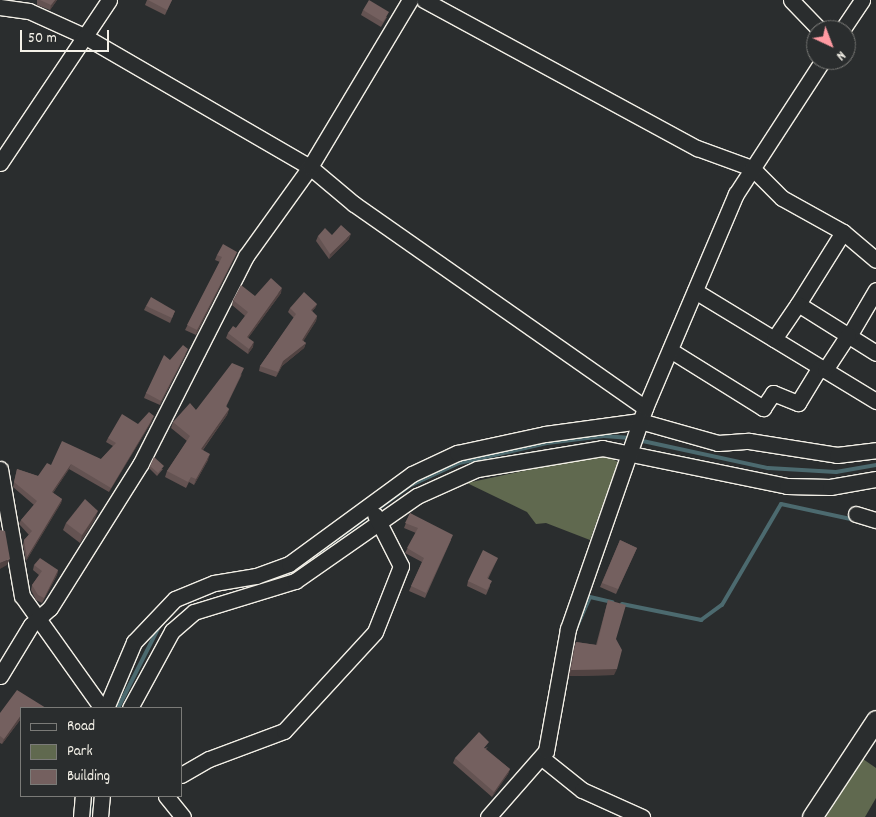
<!DOCTYPE html>
<style>
body{margin:0}
#map{position:relative;width:876px;height:817px;overflow:hidden;background:#2a2d2e;font-family:Dekko,sans-serif}
div>[style]{position:absolute}
.green>*{inset:0;background:#60694f}
.stream>*{height:4px;margin:-2px;padding:0 2px;transform-origin:2px;border-radius:2px;background:#4c6a6f}
.roads{filter:drop-shadow(1px 0 #f4f1e8) drop-shadow(-1px 0 #f4f1e8) drop-shadow(0 1px #f4f1e8) drop-shadow(0 -1px #f4f1e8)}
.minor>*{height:15px;margin:-7.5px;padding:0 7.5px;transform-origin:7.5px;border-radius:7.5px;background:#2a2d2e}
.major>*{height:19px;margin:-9.5px;padding:0 9.5px;transform-origin:9.5px;border-radius:9.5px;background:#2a2d2e}
.wall>*{inset:0;background:#645352}
.shaded-wall>*{inset:0;background:#514342}
.building>*{inset:0;background:#74605f}
span{translate:-50% -50%;white-space:nowrap;text-align:center;line-height:1.15;-webkit-text-stroke:5px #2a2d2e;paint-order:stroke}
.legend{position:absolute;left:20px;top:707px;width:162px;height:90px;box-sizing:border-box;background:#2a2d2e;border:1px solid #7b7b78;margin:0;padding:6px 9px;list-style:none;font-size:15px;color:#f4f1e8}
.legend li{display:flex;align-items:center;gap:10px;height:25px}
.legend b{width:25px;border:1px solid #7b7b78}
.north{position:absolute;left:806px;top:20px;width:50px;height:50px;box-sizing:border-box;background:#2a2d2e;border:1px solid #7b7b78;border-radius:50%;rotate:137deg;font-size:14px;font-weight:700;line-height:20px;text-align:center;color:#f4f1e8}
.north::after{content:'';display:block;margin:auto;width:18px;height:22px;background:#ff9aa2;clip-path:polygon(50% 0,100% 100%,50% 72%,0 100%)}
.scale{position:absolute;left:20px;top:30px;width:89px;height:22px;box-sizing:border-box;border:2px solid #f4f1e8;border-top:0;padding-left:6px;font-size:15px;line-height:18px;white-space:nowrap;color:#f4f1e8;-webkit-text-stroke:4px #2a2d2e;paint-order:stroke}
</style>
<div id="map">
<div class="green">
<i style="clip-path:polygon(602px 454px,618px 462px,590px 540px,546px 523px,536px 524px,527px 512px,467px 483px)"></i>
<i style="clip-path:polygon(863px 759px,876px 768px,876px 798px,865px 817px,826px 817px)"></i>
</div>
<div class="stream">
<i style="left:638px;top:440px;width:133px;rotate:12.2deg"></i>
<i style="left:768px;top:468px;width:68px;rotate:3.4deg"></i>
<i style="left:836px;top:472px;width:41px;rotate:-9.9deg"></i>
<i style="left:259px;top:583px;width:37px;rotate:-20deg"></i>
<i style="left:294px;top:570px;width:142px;rotate:-36.1deg"></i>
<i style="left:409px;top:486px;width:55px;rotate:-24.7deg"></i>
<i style="left:459px;top:463px;width:90px;rotate:-12.8deg"></i>
<i style="left:547px;top:443px;width:57px;rotate:-7deg"></i>
<i style="left:604px;top:436px;width:27px;rotate:4deg"></i>
<i style="left:622px;top:604px;width:81px;rotate:11.4deg"></i>
<i style="left:701px;top:620px;width:26px;rotate:-36deg"></i>
<i style="left:722px;top:605px;width:117px;rotate:-59.7deg"></i>
<i style="left:781px;top:504px;width:76px;rotate:12.2deg"></i>
<i style="left:574px;top:633px;width:39px;rotate:-66deg"></i>
<i style="left:590px;top:597px;width:23px;rotate:13deg"></i>
<i style="left:118px;top:708px;width:95px;rotate:-63.2deg"></i>
<i style="left:89px;top:817px;width:21px;rotate:-87deg"></i>
</div>
<div class="roads">
<div class="minor">
<i style="left:424px;top:0;width:311px;rotate:28.5deg"></i>
<i style="left:697px;top:148px;width:59px;rotate:20deg"></i>
<i style="left:752px;top:168px;width:42px;rotate:45deg"></i>
<i style="left:782px;top:198px;width:70px;rotate:29.1deg"></i>
<i style="left:843px;top:232px;width:43px;rotate:40.3deg"></i>
<i style="left:791px;top:0;width:42px;rotate:46deg"></i>
<i style="left:0;top:7px;width:29px;rotate:8deg"></i>
<i style="left:29px;top:11px;width:60px;rotate:24.4deg"></i>
<i style="left:84px;top:36px;width:261px;rotate:30.1deg"></i>
<i style="left:310px;top:167px;width:57px;rotate:40.1deg"></i>
<i style="left:354px;top:204px;width:355px;rotate:35deg"></i>
<i style="left:842px;top:30px;width:36px;rotate:-56deg"></i>
<i style="left:0;top:163px;width:196px;rotate:-56.2deg"></i>
<i style="left:843px;top:232px;width:85px;rotate:122deg"></i>
<i style="left:798px;top:304px;width:92px;rotate:32.1deg"></i>
<i style="left:695px;top:291px;width:212px;rotate:31.3deg"></i>
<i style="left:849px;top:336px;width:53px;rotate:-59.6deg"></i>
<i style="left:774px;top:339px;width:42px;rotate:-55.6deg"></i>
<i style="left:670px;top:350px;width:110px;rotate:31.9deg"></i>
<i style="left:763px;top:408px;width:18px;rotate:-56deg"></i>
<i style="left:773px;top:393px;width:27px;rotate:22deg"></i>
<i style="left:798px;top:403px;width:42px;rotate:-58.6deg"></i>
<i style="left:825px;top:370px;width:42px;rotate:-56.7deg"></i>
<i style="left:0;top:469px;width:129px;rotate:80.2deg"></i>
<i style="left:22px;top:596px;width:138px;rotate:54.5deg"></i>
<i style="left:856px;top:514px;width:21px;rotate:17deg"></i>
<i style="left:0;top:676px;width:60px;rotate:-58.7deg"></i>
<i style="left:31px;top:625px;width:25px;rotate:-42deg"></i>
<i style="left:50px;top:608px;width:171px;rotate:-57.9deg"></i>
<i style="left:141px;top:463px;width:232px;rotate:-63.1deg"></i>
<i style="left:246px;top:256px;width:110px;rotate:-54.3deg"></i>
<i style="left:310px;top:167px;width:195px;rotate:-59.1deg"></i>
<i style="left:106px;top:708px;width:72px;rotate:-67deg"></i>
<i style="left:134px;top:642px;width:59px;rotate:-46.4deg"></i>
<i style="left:175px;top:599px;width:42px;rotate:-22.3deg"></i>
<i style="left:214px;top:583px;width:43px;rotate:-9.5deg"></i>
<i style="left:256px;top:576px;width:35px;rotate:-20deg"></i>
<i style="left:289px;top:564px;width:152px;rotate:-36.2deg"></i>
<i style="left:412px;top:474px;width:50px;rotate:-25deg"></i>
<i style="left:457px;top:453px;width:90px;rotate:-12.2deg"></i>
<i style="left:545px;top:434px;width:96px;rotate:-7.8deg"></i>
<i style="left:640px;top:421px;width:81px;rotate:15.8deg"></i>
<i style="left:718px;top:443px;width:31px;rotate:-4deg"></i>
<i style="left:749px;top:441px;width:89px;rotate:9deg"></i>
<i style="left:837px;top:455px;width:39px;rotate:-7deg"></i>
<i style="left:130px;top:708px;width:88px;rotate:-61.4deg"></i>
<i style="left:172px;top:631px;width:29px;rotate:-41deg"></i>
<i style="left:194px;top:612px;width:106px;rotate:-17.1deg"></i>
<i style="left:295px;top:581px;width:149px;rotate:-34.9deg"></i>
<i style="left:417px;top:496px;width:66px;rotate:-24.2deg"></i>
<i style="left:477px;top:469px;width:127px;rotate:-9.5deg"></i>
<i style="left:602px;top:448px;width:189px;rotate:11.6deg"></i>
<i style="left:787px;top:486px;width:43px;rotate:1.3deg"></i>
<i style="left:830px;top:487px;width:47px;rotate:-9.9deg"></i>
<i style="left:542px;top:758px;width:51px;rotate:38.7deg"></i>
<i style="left:582px;top:790px;width:66px;rotate:24.2deg"></i>
<i style="left:181px;top:775px;width:32px;rotate:-30deg"></i>
<i style="left:209px;top:759px;width:80px;rotate:-20.5deg"></i>
<i style="left:284px;top:731px;width:134px;rotate:-47.4deg"></i>
<i style="left:375px;top:632px;width:71px;rotate:-68.5deg"></i>
<i style="left:401px;top:566px;width:57px;rotate:-117deg"></i>
<i style="left:166px;top:796px;width:27px;rotate:51deg"></i>
<i style="left:81px;top:817px;width:21px;rotate:-85deg"></i>
<i style="left:100px;top:817px;width:21px;rotate:-85deg"></i>
<i style="left:488px;top:817px;width:88px;rotate:-48.7deg"></i>
<i style="left:546px;top:751px;width:124px;rotate:-79.8deg"></i>
<i style="left:568px;top:629px;width:234px;rotate:-70.8deg"></i>
<i style="left:645px;top:408px;width:233px;rotate:-67deg"></i>
<i style="left:736px;top:194px;width:160px;rotate:-57deg"></i>
</div>
<div class="major">
<i style="left:812px;top:817px;width:116px;rotate:-56.6deg"></i>
</div>
</div>
<div class="wall">
<i style="clip-path:polygon(37px 0,57px 0,50px 10px,37px 5px)"></i>
<i style="clip-path:polygon(147px 0,172px 0,165px 15px,145px 5px)"></i>
<i style="clip-path:polygon(363px 10px,387px 17px,381px 27px,361px 15px)"></i>
<i style="clip-path:polygon(332px 235px,349px 239px,329px 259px,316px 241px,318px 236px)"></i>
<i style="clip-path:polygon(237px 252px,196px 335px,185px 330px,220px 262px,215px 260px,217px 255px)"></i>
<i style="clip-path:polygon(281px 293px,248px 338px,253px 347px,248px 354px,226px 338px,228px 333px,236px 328px,245px 316px,232px 305px,233px 300px,255px 296px)"></i>
<i style="clip-path:polygon(317px 304px,315px 308px,312px 311px,317px 316px,316px 321px,303px 341px,306px 343px,304px 348px,282px 366px,276px 377px,259px 371px,260px 366px,294px 318px,288px 312px,290px 308px)"></i>
<i style="clip-path:polygon(146px 306px,175px 311px,170px 323px,144px 310px)"></i>
<i style="clip-path:polygon(186px 354px,160px 405px,144px 398px,146px 393px,170px 360px)"></i>
<i style="clip-path:polygon(242px 374px,226px 407px,229px 409px,227px 415px,203px 450px,208px 460px,194px 485px,189px 482px,186px 488px,165px 477px,167px 471px,187px 441px,171px 428px,173px 422px,196px 410px)"></i>
<i style="clip-path:polygon(152px 421px,109px 492px,69px 469px,53px 493px,62px 499px,61px 503px,26px 561px,23px 545px,24px 540px,29px 535px,19px 524px,21px 520px,34px 505px,13px 487px,17px 469px,38px 476px,51px 465px,101px 459px,113px 446px,106px 442px,108px 438px,138px 424px)"></i>
<i style="clip-path:polygon(150px 466px,163px 469px,157px 476px,149px 468px)"></i>
<i style="clip-path:polygon(410px 513px,451px 540px,425px 598px,409px 591px,422px 562px,405px 553px,416px 533px,404px 528px)"></i>
<i style="clip-path:polygon(95px 519px,80px 543px,63px 530px,66px 523px)"></i>
<i style="clip-path:polygon(620px 540px,637px 548px,616px 594px,600px 587px)"></i>
<i style="clip-path:polygon(498px 558px,488px 579px,490px 586px,486px 595px,467px 586px,468px 581px)"></i>
<i style="clip-path:polygon(34px 565px,58px 570px,57px 575px,42px 603px,36px 600px,31px 590px,32px 585px,39px 575px,33px 570px)"></i>
<i style="clip-path:polygon(608px 600px,616px 639px,614px 675px,569px 676px,574px 648px,576px 642px,596px 645px)"></i>
<i style="clip-path:polygon(21px 708px,21px 721px,20px 720px,2px 744px,0 743px,0 713px)"></i>
<i style="clip-path:polygon(488px 747px,486px 749px,510px 769px,508px 774px,492px 797px,453px 763px,455px 758px)"></i>
</div>
<div class="shaded-wall">
<i style="clip-path:polygon(55px 0,57px 0,50px 10px,51px 5px)"></i>
<i style="clip-path:polygon(351px 234px,349px 239px,329px 259px,330px 254px)"></i>
<i style="clip-path:polygon(237px 252px,235px 257px,196px 335px,197px 330px)"></i>
<i style="clip-path:polygon(282px 288px,281px 293px,246px 341px,247px 337px)"></i>
<i style="clip-path:polygon(317px 304px,315px 308px,309px 315px,311px 310px)"></i>
<i style="clip-path:polygon(317px 316px,316px 321px,301px 345px,302px 340px)"></i>
<i style="clip-path:polygon(254px 342px,253px 347px,248px 354px,249px 349px)"></i>
<i style="clip-path:polygon(306px 343px,304px 348px,282px 366px,276px 377px,283px 361px)"></i>
<i style="clip-path:polygon(188px 349px,186px 354px,160px 405px,161px 401px)"></i>
<i style="clip-path:polygon(229px 409px,227px 415px,199px 455px,201px 449px)"></i>
<i style="clip-path:polygon(154px 416px,152px 421px,109px 492px,111px 488px)"></i>
<i style="clip-path:polygon(210px 454px,208px 460px,194px 485px,196px 479px)"></i>
<i style="clip-path:polygon(71px 464px,69px 469px,50px 497px,52px 492px)"></i>
<i style="clip-path:polygon(62px 499px,61px 503px,26px 561px,27px 557px)"></i>
<i style="clip-path:polygon(98px 511px,95px 519px,80px 543px,82px 535px)"></i>
<i style="clip-path:polygon(10px 559px,7px 565px,0 569px,0 563px)"></i>
<i style="clip-path:polygon(58px 570px,57px 575px,42px 603px,44px 598px)"></i>
<i style="clip-path:polygon(617px 669px,614px 675px,569px 676px,571px 670px)"></i>
<i style="clip-path:polygon(21px 715px,20px 720px,2px 744px,4px 739px)"></i>
<i style="clip-path:polygon(510px 769px,508px 774px,492px 797px,494px 792px)"></i>
</div>
<div class="building">
<i style="clip-path:polygon(40px 0,55px 0,51px 5px)"></i>
<i style="clip-path:polygon(148px 0,172px 0,167px 10px)"></i>
<i style="clip-path:polygon(369px 0,389px 12px,383px 22px,363px 10px)"></i>
<i style="clip-path:polygon(341px 225px,351px 234px,330px 254px,318px 236px,325px 228px,332px 235px)"></i>
<i style="clip-path:polygon(223px 244px,237px 252px,197px 330px,187px 325px,222px 257px,217px 255px)"></i>
<i style="clip-path:polygon(271px 278px,282px 288px,247px 337px,254px 342px,249px 349px,228px 333px,233px 326px,236px 328px,248px 312px,233px 300px,241px 285px,255px 296px)"></i>
<i style="clip-path:polygon(304px 292px,317px 304px,311px 310px,317px 316px,302px 340px,306px 343px,283px 361px,278px 372px,260px 366px,296px 314px,290px 308px)"></i>
<i style="clip-path:polygon(151px 297px,175px 311px,172px 318px,146px 306px)"></i>
<i style="clip-path:polygon(183px 345px,188px 349px,161px 401px,146px 393px,164px 355px,170px 360px)"></i>
<i style="clip-path:polygon(232px 363px,244px 368px,226px 406px,229px 409px,201px 449px,210px 454px,196px 479px,191px 477px,188px 482px,167px 471px,190px 436px,173px 422px,190px 403px,196px 410px)"></i>
<i style="clip-path:polygon(149px 412px,154px 416px,111px 488px,71px 464px,52px 492px,62px 499px,27px 557px,24px 540px,32px 531px,21px 520px,37px 501px,14px 482px,17px 469px,38px 476px,47px 463px,51px 465px,62px 441px,101px 459px,116px 443px,108px 438px,122px 414px,138px 424px)"></i>
<i style="clip-path:polygon(154px 457px,164px 466px,158px 473px,150px 466px)"></i>
<i style="clip-path:polygon(85px 499px,98px 511px,82px 535px,66px 523px)"></i>
<i style="clip-path:polygon(410px 513px,453px 535px,426px 593px,411px 586px,424px 558px,407px 548px,418px 528px,405px 523px)"></i>
<i style="clip-path:polygon(0 530px,5px 531px,10px 559px,0 563px)"></i>
<i style="clip-path:polygon(620px 540px,637px 548px,618px 589px,602px 583px)"></i>
<i style="clip-path:polygon(483px 550px,498px 558px,487px 578px,492px 581px,487px 590px,468px 581px)"></i>
<i style="clip-path:polygon(40px 558px,58px 570px,44px 598px,38px 595px,32px 585px,42px 571px,34px 565px)"></i>
<i style="clip-path:polygon(608px 600px,626px 605px,616px 639px,622px 650px,617px 669px,571px 670px,576px 642px,597px 645px)"></i>
<i style="clip-path:polygon(17px 690px,46px 708px,21px 708px,21px 715px,4px 739px,0 736px,0 713px)"></i>
<i style="clip-path:polygon(479px 732px,489px 742px,484px 748px,510px 769px,494px 792px,455px 758px)"></i>
</div>
<ul class="legend">
<li><b style="height:6px;background:#2a2d2e"></b>Road</li>
<li><b style="height:14px;background:#60694f"></b>Park</li>
<li><b style="height:14px;background:#74605f"></b>Building</li>
</ul>
<div class="north">N</div>
<div class="scale">50 m</div>
</div>
